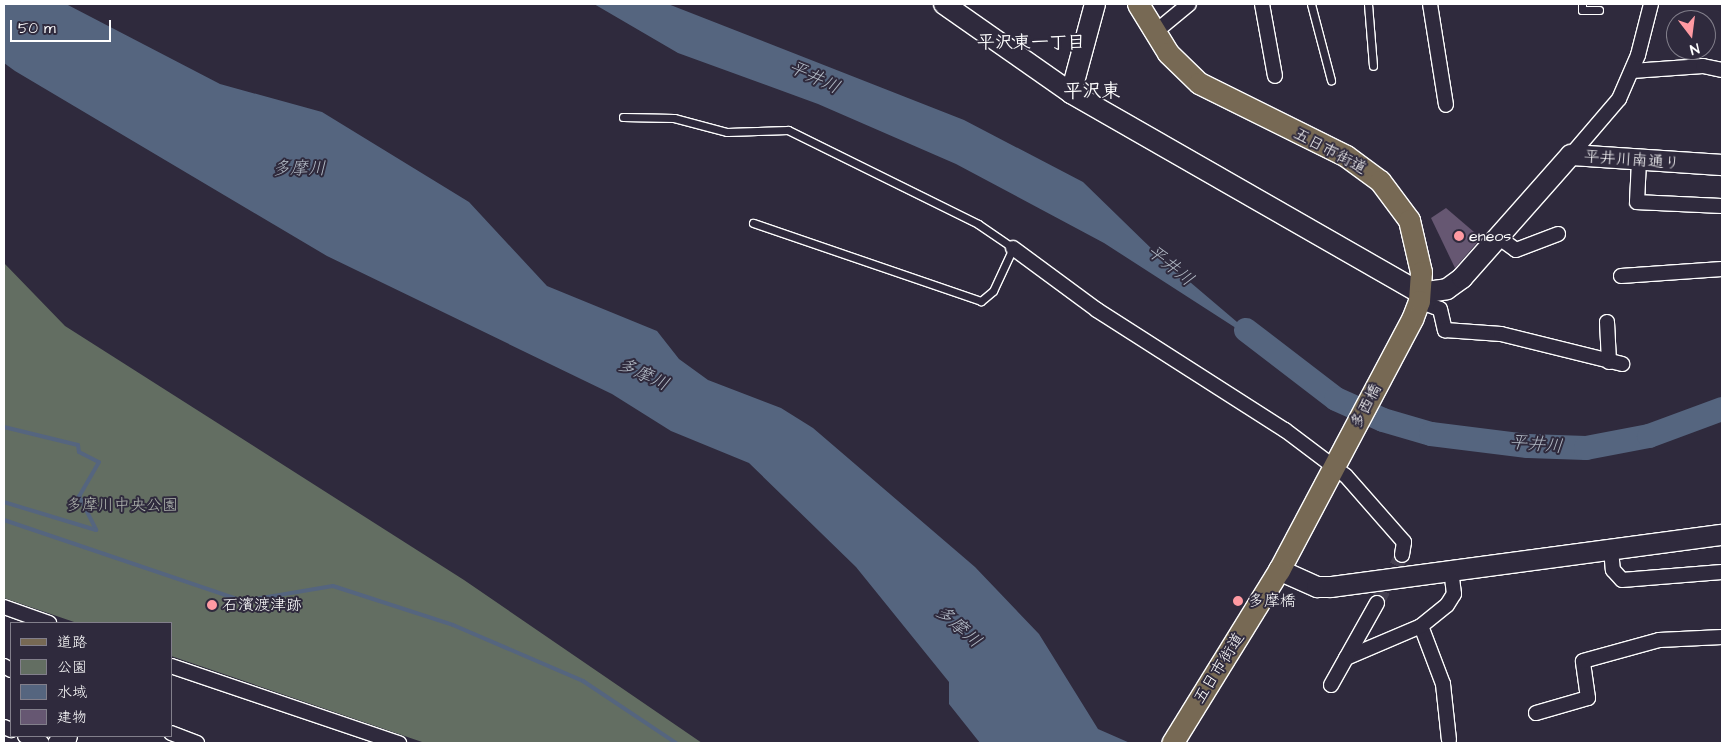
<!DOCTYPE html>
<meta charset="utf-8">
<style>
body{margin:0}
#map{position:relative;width:1726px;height:747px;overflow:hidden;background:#2f2a3d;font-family:"Architects Daughter","Klee One",sans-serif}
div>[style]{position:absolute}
.green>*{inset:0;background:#636e62}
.water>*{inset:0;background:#55657f}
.stream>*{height:4px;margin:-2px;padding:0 2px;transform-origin:2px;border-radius:2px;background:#55657f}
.river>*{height:24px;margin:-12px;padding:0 12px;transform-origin:12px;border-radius:12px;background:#55657f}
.building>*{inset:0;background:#665772}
.street-tunnel>*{height:14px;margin-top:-7px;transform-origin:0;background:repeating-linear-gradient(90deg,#443f50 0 14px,transparent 0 21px)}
.roads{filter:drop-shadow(1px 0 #fff) drop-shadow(-1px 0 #fff) drop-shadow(0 1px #fff) drop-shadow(0 -1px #fff)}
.lane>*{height:7px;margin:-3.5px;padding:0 3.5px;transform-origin:3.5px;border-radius:3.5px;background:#2f2a3d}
.street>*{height:14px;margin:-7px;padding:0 7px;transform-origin:7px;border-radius:7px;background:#2f2a3d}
.secondary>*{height:20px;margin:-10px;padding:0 10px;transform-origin:10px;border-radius:10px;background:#2f2a3d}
.primary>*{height:21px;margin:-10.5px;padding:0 10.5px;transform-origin:10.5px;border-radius:10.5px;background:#776954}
.dots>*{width:14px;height:14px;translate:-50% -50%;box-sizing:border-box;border:2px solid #2f2a3d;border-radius:50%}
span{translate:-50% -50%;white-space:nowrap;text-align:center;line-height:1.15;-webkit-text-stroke:4px #2f2a3d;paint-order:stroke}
.street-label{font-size:16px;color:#fff}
.poi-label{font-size:16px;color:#fff}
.left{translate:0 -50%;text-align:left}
.park-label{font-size:16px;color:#b1b6b0}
.neighbourhood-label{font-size:18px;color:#fff;font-weight:700}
.water-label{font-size:18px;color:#b2bac5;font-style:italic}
.quarter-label{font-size:19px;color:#fff;font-weight:700}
.frame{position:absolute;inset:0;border:5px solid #fff;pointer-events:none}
.legend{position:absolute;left:10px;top:622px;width:162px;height:115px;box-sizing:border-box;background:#2f2a3d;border:1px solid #827f8b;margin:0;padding:6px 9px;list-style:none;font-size:15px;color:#fff}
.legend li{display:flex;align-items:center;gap:10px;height:25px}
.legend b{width:25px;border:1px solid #827f8b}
.north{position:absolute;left:1666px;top:10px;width:50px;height:50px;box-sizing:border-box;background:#2f2a3d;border:1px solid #827f8b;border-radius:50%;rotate:165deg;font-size:14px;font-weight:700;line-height:20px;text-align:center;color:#fff}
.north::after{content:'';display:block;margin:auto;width:18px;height:22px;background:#ff9aa2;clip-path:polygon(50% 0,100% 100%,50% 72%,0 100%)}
.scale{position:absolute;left:10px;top:20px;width:101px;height:22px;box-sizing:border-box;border:2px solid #fff;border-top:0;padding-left:6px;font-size:15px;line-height:18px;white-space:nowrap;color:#fff;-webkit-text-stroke:4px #2f2a3d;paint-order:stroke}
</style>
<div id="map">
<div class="green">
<i style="clip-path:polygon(4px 263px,65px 326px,464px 580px,702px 743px,425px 743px,171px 656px,171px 623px,77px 623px,4px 598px)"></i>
</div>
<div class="water">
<i style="clip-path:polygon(4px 4px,66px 4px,220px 84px,322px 112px,469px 202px,547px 286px,657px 331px,679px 359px,708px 380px,781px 408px,813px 428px,975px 567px,1039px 634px,1098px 729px,1130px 743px,980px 743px,949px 704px,949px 682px,856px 567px,749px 463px,671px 431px,612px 394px,327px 256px,15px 71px,4px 63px)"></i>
<i style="clip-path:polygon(594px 4px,668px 4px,964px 120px,1083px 182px,1157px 254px,1270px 350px,1104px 243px,956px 164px,818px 104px,678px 53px)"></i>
</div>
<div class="stream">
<i style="left:4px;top:427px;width:76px;rotate:13.7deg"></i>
<i style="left:78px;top:445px;width:7px;rotate:82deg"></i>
<i style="left:79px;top:452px;width:22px;rotate:27deg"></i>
<i style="left:99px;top:462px;width:39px;rotate:120deg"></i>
<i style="left:79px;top:496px;width:38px;rotate:63deg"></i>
<i style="left:96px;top:530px;width:96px;rotate:-163.1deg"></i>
<i style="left:4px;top:520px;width:252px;rotate:18.7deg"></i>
<i style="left:243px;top:601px;width:91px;rotate:-9.5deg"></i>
<i style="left:333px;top:586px;width:126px;rotate:18deg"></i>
<i style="left:453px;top:625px;width:142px;rotate:23.3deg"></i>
<i style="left:583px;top:681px;width:112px;rotate:33.7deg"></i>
</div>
<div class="river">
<i style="left:1246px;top:330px;width:113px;rotate:37.5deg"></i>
<i style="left:1336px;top:399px;width:51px;rotate:24.1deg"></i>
<i style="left:1383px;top:420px;width:50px;rotate:16.3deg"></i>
<i style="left:1431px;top:434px;width:98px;rotate:7.1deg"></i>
<i style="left:1528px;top:446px;width:58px;rotate:2deg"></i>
<i style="left:1586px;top:448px;width:64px;rotate:-10.8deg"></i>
<i style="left:1649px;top:436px;width:78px;rotate:-20.3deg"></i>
</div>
<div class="building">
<i style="clip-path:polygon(1446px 208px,1481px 238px,1455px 268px,1431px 218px)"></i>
</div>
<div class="street-tunnel">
<i style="left:1377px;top:603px;width:54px;rotate:-62.5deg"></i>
</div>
<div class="roads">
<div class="lane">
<i style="left:1311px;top:4px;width:79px;rotate:75.3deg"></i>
<i style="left:1368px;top:4px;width:62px;rotate:85.4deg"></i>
<i style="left:1582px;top:4px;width:6px;rotate:90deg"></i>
<i style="left:1582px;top:10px;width:17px"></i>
<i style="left:623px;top:117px;width:51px;rotate:1.1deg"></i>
<i style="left:674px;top:118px;width:55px;rotate:14.8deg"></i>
<i style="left:727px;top:132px;width:61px;rotate:-1.9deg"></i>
<i style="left:788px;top:130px;width:212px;rotate:26.3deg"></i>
<i style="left:978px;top:224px;width:42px;rotate:34.4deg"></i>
<i style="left:1013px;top:248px;width:47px;rotate:114.9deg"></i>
<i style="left:993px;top:291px;width:16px;rotate:140deg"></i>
<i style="left:981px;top:301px;width:241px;rotate:-161.1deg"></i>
</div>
<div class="street">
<i style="left:1262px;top:4px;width:73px;rotate:79.8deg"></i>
<i style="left:1430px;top:4px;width:102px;rotate:81deg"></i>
<i style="left:1154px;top:33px;width:45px;rotate:-39.6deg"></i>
<i style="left:1632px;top:71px;width:71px;rotate:-4deg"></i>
<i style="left:1703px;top:66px;width:19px;rotate:12deg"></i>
<i style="left:1571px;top:155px;width:74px;rotate:-49.4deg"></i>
<i style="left:1619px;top:99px;width:48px;rotate:-66.6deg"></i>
<i style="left:1638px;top:55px;width:53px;rotate:-75.7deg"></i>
<i style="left:1639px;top:161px;width:41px;rotate:92.8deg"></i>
<i style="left:1637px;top:202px;width:85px;rotate:2.7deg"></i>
<i style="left:1498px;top:237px;width:22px;rotate:36deg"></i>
<i style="left:1516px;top:250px;width:45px;rotate:-20.9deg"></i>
<i style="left:1013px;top:248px;width:104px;rotate:36.4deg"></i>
<i style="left:1097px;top:310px;width:223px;rotate:32.6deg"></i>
<i style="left:1285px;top:430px;width:76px;rotate:37deg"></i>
<i style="left:1346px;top:476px;width:88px;rotate:48.7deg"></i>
<i style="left:1404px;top:542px;width:13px;rotate:99deg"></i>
<i style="left:1621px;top:276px;width:101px;rotate:-4deg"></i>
<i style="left:1419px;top:301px;width:22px;rotate:21deg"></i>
<i style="left:1440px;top:309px;width:22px;rotate:77deg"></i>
<i style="left:1445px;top:330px;width:56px;rotate:4.1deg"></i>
<i style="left:1501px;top:334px;width:125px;rotate:13.9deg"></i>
<i style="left:1607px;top:322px;width:40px;rotate:87.1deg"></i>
<i style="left:1611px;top:549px;width:21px;rotate:85deg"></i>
<i style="left:1613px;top:570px;width:13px;rotate:48deg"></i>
<i style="left:1622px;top:580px;width:100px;rotate:-4.6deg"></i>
<i style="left:4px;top:607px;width:48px;rotate:19.6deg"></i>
<i style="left:1421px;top:626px;width:62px;rotate:69.2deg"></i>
<i style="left:1443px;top:684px;width:56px;rotate:83.9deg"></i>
<i style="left:1346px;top:658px;width:82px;rotate:-23.1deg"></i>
<i style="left:1421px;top:626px;width:33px;rotate:-39deg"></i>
<i style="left:1447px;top:605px;width:13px;rotate:-58deg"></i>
<i style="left:1454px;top:594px;width:24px;rotate:-97deg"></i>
<i style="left:4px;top:666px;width:8px;rotate:30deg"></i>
<i style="left:171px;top:666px;width:241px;rotate:18.7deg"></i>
<i style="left:1331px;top:685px;width:94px;rotate:-60.7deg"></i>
<i style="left:1536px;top:713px;width:54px;rotate:-16.1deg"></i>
<i style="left:1588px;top:698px;width:37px;rotate:-98deg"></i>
<i style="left:1583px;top:661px;width:79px;rotate:-15.4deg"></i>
<i style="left:1659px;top:640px;width:63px;rotate:-2.7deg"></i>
<i style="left:4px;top:727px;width:8px;rotate:23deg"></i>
<i style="left:171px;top:733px;width:28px;rotate:21deg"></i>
<i style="left:25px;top:736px;width:18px;rotate:22deg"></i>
<i style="left:55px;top:743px;width:9px;rotate:-54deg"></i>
<i style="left:68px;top:743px;width:7px;rotate:-74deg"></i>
</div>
<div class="secondary">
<i style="left:944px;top:4px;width:155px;rotate:35deg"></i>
<i style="left:1071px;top:93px;width:402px;rotate:29.8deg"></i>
<i style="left:1420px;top:293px;width:27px;rotate:-8deg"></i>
<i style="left:1447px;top:289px;width:19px;rotate:-36deg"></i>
<i style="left:1462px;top:278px;width:164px;rotate:-48.5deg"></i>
<i style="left:1571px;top:155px;width:151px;rotate:3.8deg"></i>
<i style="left:1071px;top:93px;width:92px;rotate:-74.9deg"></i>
<i style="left:1279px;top:570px;width:42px;rotate:24.1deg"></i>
<i style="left:1317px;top:587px;width:14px"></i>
<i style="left:1331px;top:587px;width:394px;rotate:-7.6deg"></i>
</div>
<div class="primary">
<i style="left:1138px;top:4px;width:57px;rotate:58.5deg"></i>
<i style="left:1168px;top:53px;width:43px;rotate:44.1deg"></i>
<i style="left:1199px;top:83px;width:164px;rotate:26.4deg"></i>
<i style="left:1346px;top:156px;width:42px;rotate:36.3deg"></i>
<i style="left:1380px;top:181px;width:49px;rotate:53.4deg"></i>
<i style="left:1409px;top:220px;width:53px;rotate:77deg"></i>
<i style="left:1421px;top:272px;width:29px;rotate:94deg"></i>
<i style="left:1419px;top:301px;width:19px;rotate:111deg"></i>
<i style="left:1412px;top:319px;width:284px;rotate:117.9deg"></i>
<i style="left:1279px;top:570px;width:203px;rotate:121.7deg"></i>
</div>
</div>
<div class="dots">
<i style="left:1459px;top:236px;background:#ff9aa2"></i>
<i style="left:1238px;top:601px;background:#ff9aa2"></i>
<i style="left:212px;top:605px;background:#ff9aa2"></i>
</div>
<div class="street-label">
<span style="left:1330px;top:151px;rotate:28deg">五日市街道</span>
<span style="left:1632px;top:160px;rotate:4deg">平井川南通り</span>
<span style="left:1366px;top:406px;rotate:-62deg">多西橋</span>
<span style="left:1219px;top:668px;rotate:-58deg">五日市街道</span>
</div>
<div class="poi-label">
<span class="left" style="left:1469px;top:236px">eneos</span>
<span class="left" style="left:1248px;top:601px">多摩橋</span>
<span class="left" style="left:222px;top:605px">石濱渡津跡</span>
</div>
<div class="park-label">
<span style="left:122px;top:505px">多摩川中央公園</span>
</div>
<div class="neighbourhood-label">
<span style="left:1031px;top:43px">平沢東一丁目</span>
</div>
<div class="water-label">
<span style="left:814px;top:78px;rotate:25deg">平井川</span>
<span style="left:299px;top:169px">多摩川</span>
<span style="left:1170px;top:266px;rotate:39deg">平井川</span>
<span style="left:643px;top:375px;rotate:25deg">多摩川</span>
<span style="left:1536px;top:445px;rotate:5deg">平井川</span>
<span style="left:958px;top:627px;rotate:41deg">多摩川</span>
</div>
<div class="quarter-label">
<span style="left:1092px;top:92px">平沢東</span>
</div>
<div class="frame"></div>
<ul class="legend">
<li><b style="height:6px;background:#776954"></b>道路</li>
<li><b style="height:14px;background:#636e62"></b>公園</li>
<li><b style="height:14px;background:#55657f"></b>水域</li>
<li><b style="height:14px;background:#665772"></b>建物</li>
</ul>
<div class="north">N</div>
<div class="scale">50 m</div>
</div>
